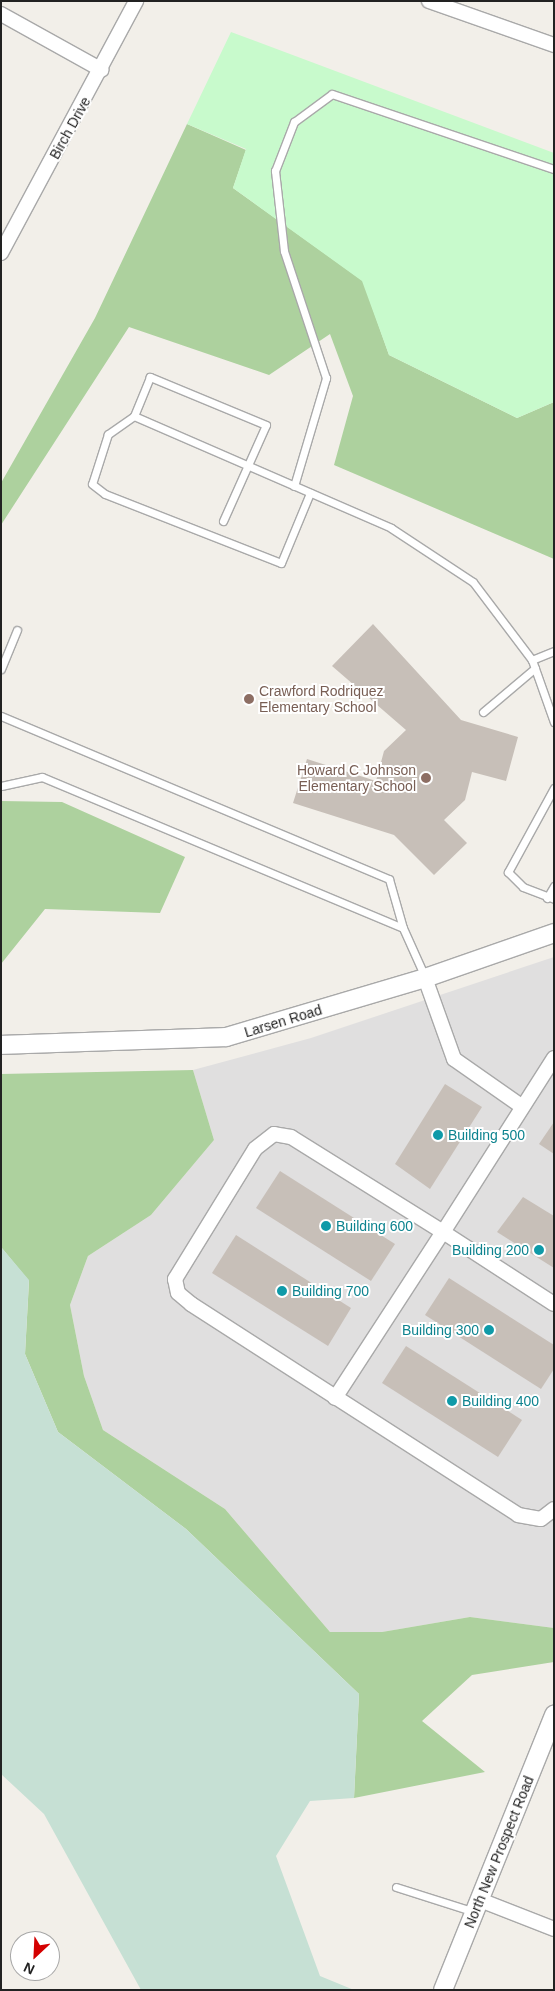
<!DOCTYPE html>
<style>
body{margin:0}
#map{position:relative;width:555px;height:1991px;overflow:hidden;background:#f2efe9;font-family:Helvetica,sans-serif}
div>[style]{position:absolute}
.residential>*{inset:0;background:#e0dfdf}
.forest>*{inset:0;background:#add19e}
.wetland>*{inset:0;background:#c6e0d4}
.park>*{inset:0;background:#c8facc}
.building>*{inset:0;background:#c7bfb8}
.roads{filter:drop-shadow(1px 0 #a9a9a9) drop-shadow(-1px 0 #a9a9a9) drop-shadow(0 1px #a9a9a9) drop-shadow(0 -1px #a9a9a9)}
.service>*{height:7px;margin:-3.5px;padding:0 3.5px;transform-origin:3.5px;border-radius:3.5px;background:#fff}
.minor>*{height:14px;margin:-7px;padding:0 7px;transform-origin:7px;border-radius:7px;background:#fff}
.tertiary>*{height:18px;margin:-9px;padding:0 9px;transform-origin:9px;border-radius:9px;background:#fff}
.dots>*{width:14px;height:14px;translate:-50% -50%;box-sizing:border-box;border:2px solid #fff;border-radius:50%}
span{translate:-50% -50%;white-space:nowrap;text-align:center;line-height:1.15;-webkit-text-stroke:4px #fff;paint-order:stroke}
.street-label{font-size:14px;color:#222}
.education-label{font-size:14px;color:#785e54}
.left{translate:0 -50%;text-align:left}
.right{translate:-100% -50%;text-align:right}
.culture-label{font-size:14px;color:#0d838f}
.frame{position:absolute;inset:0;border:2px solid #222;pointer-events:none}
.north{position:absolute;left:10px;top:1931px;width:50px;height:50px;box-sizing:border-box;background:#fff;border:1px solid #a7a7a7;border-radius:50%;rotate:205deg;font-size:14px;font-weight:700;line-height:20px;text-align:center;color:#222}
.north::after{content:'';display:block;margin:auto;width:18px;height:22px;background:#d40000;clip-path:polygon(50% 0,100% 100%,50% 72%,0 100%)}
</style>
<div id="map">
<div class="residential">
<i style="clip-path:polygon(554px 957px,554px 1628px,470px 1617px,382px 1632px,330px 1632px,225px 1509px,103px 1430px,84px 1376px,70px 1305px,88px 1256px,151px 1215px,214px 1140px,193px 1070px,311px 1038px)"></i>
</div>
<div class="forest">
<i style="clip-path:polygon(187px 124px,246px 150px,233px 188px,363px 281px,389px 355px,517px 418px,554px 402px,554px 559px,334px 465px,353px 396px,330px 334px,269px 375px,129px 327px,1px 525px,1px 483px,95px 318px)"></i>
<i style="clip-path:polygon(1px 801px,62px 802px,185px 857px,160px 913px,45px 909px,1px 964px)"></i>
<i style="clip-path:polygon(193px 1070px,214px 1140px,151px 1215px,88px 1256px,70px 1305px,84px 1376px,103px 1430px,225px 1509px,330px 1632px,382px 1632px,470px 1617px,554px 1628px,554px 1662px,472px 1675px,422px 1721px,485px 1772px,354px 1798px,359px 1694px,186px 1529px,58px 1432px,25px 1354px,29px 1281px,1px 1247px,1px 1074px)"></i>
</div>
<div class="wetland">
<i style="clip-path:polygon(1px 1247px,29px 1280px,25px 1354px,58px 1432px,186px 1529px,359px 1694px,354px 1798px,310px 1801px,276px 1856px,320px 1976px,354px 1990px,141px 1990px,44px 1814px,1px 1774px)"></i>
</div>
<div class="park">
<i style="clip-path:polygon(231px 32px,554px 153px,554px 402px,517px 418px,389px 355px,362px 281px,233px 188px,246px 149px,187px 124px)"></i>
</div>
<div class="building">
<i style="clip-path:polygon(373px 624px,461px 720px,518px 737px,506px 781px,472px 772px,465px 800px,444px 820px,467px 843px,434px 875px,394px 835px,293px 803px,307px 759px,376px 781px,384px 751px,406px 730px,332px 666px)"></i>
<i style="clip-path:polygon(445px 1084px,482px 1107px,430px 1189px,395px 1164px)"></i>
<i style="clip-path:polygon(554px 1122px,554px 1154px,539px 1144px)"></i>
<i style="clip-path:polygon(280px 1171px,395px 1244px,371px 1281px,256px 1208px)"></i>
<i style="clip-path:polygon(523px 1197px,554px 1216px,554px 1268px,497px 1232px)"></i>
<i style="clip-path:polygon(236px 1235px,351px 1308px,328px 1346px,212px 1273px)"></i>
<i style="clip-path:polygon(449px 1278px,554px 1345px,554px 1369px,541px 1389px,425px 1315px)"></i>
<i style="clip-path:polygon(406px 1346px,522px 1420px,498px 1457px,382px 1383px)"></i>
</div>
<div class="roads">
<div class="service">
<i style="left:134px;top:416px;width:280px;rotate:23.5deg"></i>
<i style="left:391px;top:528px;width:98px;rotate:33.4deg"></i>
<i style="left:473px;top:582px;width:98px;rotate:52.9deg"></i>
<i style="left:294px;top:486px;width:113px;rotate:-73.5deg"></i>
<i style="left:326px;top:378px;width:134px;rotate:-108.3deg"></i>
<i style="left:284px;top:251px;width:81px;rotate:-96.4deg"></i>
<i style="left:275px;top:171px;width:53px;rotate:-68.8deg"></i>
<i style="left:294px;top:122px;width:47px;rotate:-36.4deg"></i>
<i style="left:332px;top:94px;width:234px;rotate:18.7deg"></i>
<i style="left:223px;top:521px;width:105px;rotate:-65.9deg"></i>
<i style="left:266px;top:425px;width:126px;rotate:-157.5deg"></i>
<i style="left:150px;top:377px;width:42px;rotate:112.3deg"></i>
<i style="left:134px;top:416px;width:32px;rotate:145deg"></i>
<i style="left:108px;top:434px;width:52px;rotate:107.7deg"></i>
<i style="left:92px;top:484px;width:16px;rotate:38deg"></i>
<i style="left:105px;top:494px;width:189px;rotate:21.4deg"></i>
<i style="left:281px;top:563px;width:76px;rotate:-67.5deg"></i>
<i style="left:554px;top:651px;width:24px;rotate:158deg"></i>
<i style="left:532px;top:660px;width:66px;rotate:70.5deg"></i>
<i style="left:1px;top:669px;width:42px;rotate:-67.7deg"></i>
<i style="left:483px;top:712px;width:68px;rotate:-40.2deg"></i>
<i style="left:1px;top:716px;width:421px;rotate:22.8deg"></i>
<i style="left:389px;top:879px;width:51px;rotate:74.1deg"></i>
<i style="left:1px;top:786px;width:42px;rotate:-12.4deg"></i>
<i style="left:42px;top:777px;width:391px;rotate:22.7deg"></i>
<i style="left:403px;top:928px;width:54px;rotate:65.8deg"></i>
<i style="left:554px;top:788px;width:96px;rotate:118.7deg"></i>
<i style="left:508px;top:872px;width:21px;rotate:45deg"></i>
<i style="left:523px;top:887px;width:33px;rotate:21deg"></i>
<i style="left:547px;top:898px;width:14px;rotate:-60deg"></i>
<i style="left:396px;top:1887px;width:83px;rotate:17.6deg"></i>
</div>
<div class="minor">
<i style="left:429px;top:1px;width:133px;rotate:19.4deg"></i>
<i style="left:1px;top:14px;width:115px;rotate:29deg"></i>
<i style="left:1px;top:253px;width:286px;rotate:-61.8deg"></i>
<i style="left:425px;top:978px;width:86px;rotate:70.3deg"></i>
<i style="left:454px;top:1059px;width:82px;rotate:35deg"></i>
<i style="left:554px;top:1058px;width:206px;rotate:122.5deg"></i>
<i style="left:443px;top:1232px;width:179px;rotate:-148deg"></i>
<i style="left:291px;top:1137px;width:17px;rotate:-170deg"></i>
<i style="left:274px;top:1134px;width:24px;rotate:142deg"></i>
<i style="left:255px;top:1149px;width:153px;rotate:121.6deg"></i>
<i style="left:175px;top:1279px;width:14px;rotate:78deg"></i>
<i style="left:178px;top:1293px;width:17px;rotate:40deg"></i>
<i style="left:191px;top:1304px;width:389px;rotate:32.8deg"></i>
<i style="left:518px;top:1515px;width:23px;rotate:10deg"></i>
<i style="left:541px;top:1519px;width:16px;rotate:-38deg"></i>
<i style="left:335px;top:1398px;width:198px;rotate:-57deg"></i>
<i style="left:443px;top:1232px;width:132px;rotate:33deg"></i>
<i style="left:480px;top:1900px;width:79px;rotate:21.4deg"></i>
</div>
<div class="tertiary">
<i style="left:1px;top:1045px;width:225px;rotate:-2deg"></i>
<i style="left:226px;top:1037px;width:208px;rotate:-16.5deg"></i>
<i style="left:425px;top:978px;width:137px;rotate:-19.2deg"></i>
<i style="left:443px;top:1990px;width:297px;rotate:-68deg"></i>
</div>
</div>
<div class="dots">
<i style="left:249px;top:699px;background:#8d6e63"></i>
<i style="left:426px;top:778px;background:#8d6e63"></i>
<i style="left:438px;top:1135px;background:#0f9aa8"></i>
<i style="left:326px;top:1226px;background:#0f9aa8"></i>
<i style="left:539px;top:1250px;background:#0f9aa8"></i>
<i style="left:282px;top:1291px;background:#0f9aa8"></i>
<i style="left:489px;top:1330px;background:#0f9aa8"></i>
<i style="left:452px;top:1401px;background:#0f9aa8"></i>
</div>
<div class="street-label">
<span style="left:70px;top:128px;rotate:-61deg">Birch Drive</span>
<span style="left:283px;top:1021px;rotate:-17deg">Larsen Road</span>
<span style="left:499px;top:1852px;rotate:-68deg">North New Prospect Road</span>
</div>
<div class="education-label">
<span class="left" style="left:259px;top:699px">Crawford Rodriquez<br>Elementary School</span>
<span class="right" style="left:416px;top:778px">Howard C Johnson<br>Elementary School</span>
</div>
<div class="culture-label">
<span class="left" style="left:448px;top:1135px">Building 500</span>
<span class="left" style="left:336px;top:1226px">Building 600</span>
<span class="right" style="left:529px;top:1250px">Building 200</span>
<span class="left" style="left:292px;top:1291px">Building 700</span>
<span class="right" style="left:479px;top:1330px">Building 300</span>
<span class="left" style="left:462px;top:1401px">Building 400</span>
</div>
<div class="frame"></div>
<div class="north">N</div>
</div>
